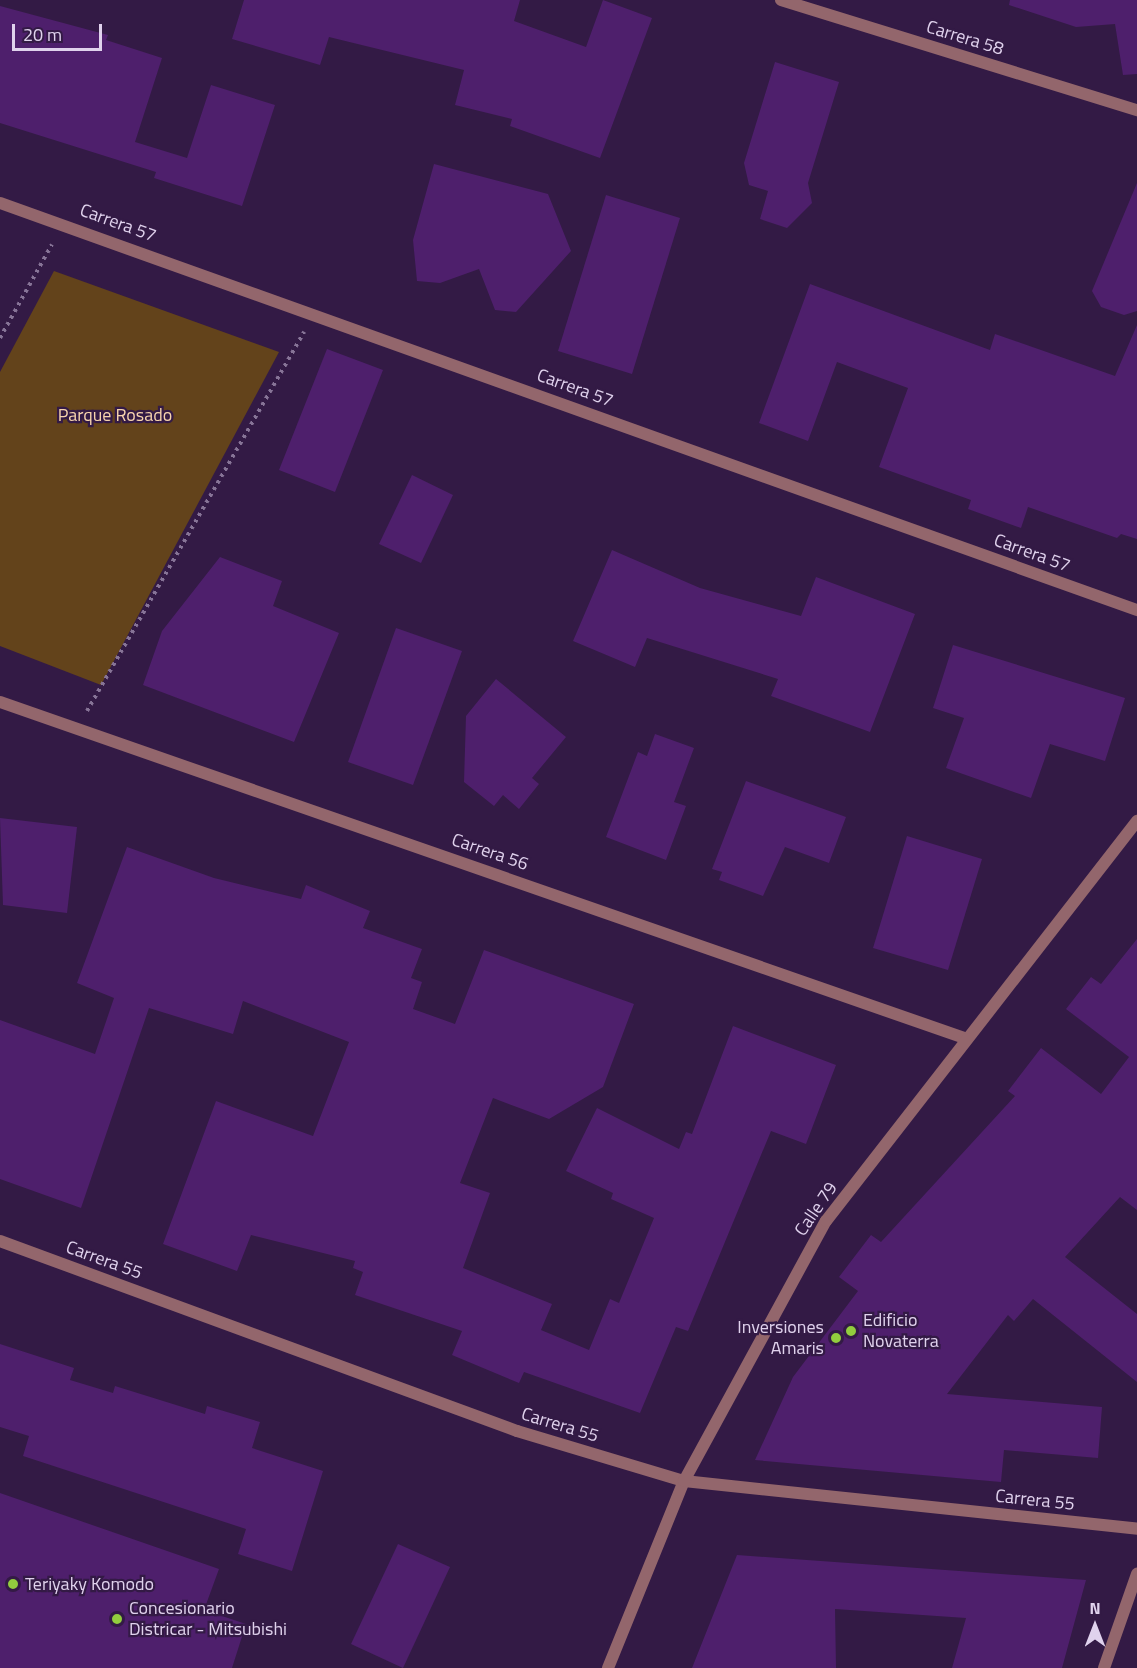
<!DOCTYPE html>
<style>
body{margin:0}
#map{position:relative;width:1137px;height:1668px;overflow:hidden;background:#331a45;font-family:"Titillium Web",sans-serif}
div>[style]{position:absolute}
.green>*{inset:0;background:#63431b}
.building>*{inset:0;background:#4e1f6c}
.path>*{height:4px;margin-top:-2px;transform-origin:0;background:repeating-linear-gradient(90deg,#877497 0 3px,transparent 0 7.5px)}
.minor>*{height:12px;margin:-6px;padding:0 6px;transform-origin:6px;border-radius:6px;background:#93666c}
.tertiary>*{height:12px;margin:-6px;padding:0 6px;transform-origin:6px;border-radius:6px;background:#93666c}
.dots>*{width:16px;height:16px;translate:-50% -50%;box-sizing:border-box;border:3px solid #331a45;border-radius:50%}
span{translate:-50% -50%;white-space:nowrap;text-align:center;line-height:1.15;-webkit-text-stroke:4.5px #331a45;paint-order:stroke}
.street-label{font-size:18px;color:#e0d2ed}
.park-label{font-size:18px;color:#f7d4ad}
.poi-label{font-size:18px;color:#e0d2ed}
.left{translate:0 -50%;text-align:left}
.right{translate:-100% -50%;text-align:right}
.north{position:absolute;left:1065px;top:1596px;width:60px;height:60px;-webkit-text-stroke:4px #331a45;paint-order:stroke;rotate:0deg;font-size:16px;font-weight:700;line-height:24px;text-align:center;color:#e0d2ed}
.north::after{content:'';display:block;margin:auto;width:21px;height:27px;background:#e0d2ed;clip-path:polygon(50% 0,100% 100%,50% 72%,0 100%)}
.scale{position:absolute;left:12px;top:24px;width:90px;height:27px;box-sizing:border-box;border:3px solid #e0d2ed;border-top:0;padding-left:8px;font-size:18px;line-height:21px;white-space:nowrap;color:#e0d2ed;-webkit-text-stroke:4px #331a45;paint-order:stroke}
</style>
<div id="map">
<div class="green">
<i style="clip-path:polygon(54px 271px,279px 352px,101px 685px,0 646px,0 372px)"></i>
</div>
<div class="building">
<i style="clip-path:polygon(244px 0,520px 0,514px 21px,586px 47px,603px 0,652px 18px,600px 158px,510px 126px,512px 119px,455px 105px,464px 70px,329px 37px,320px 65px,232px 39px)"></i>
<i style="clip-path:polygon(1010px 0,1137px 0,1137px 74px,1123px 75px,1115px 24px,1076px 27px,1009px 5px)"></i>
<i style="clip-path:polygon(0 6px,108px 35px,106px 40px,162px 58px,135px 142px,187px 158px,211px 85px,275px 105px,242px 206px,154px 178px,156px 172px,0 123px)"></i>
<i style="clip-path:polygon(775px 62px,839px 82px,808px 183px,812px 203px,787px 228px,760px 219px,768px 191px,749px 185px,744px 163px)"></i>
<i style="clip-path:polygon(434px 164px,548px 194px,571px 251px,516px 312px,495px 310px,479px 269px,440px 283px,417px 281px,413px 240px)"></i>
<i style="clip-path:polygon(1137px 183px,1137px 311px,1124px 315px,1101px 307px,1092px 291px)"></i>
<i style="clip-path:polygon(606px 195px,680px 218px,632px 374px,558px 351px)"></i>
<i style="clip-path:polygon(810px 284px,990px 350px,995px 334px,1115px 376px,1137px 325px,1137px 539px,1121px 534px,1117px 538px,1028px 507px,1021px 528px,968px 509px,971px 500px,879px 467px,908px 388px,837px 362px,808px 441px,759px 423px)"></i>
<i style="clip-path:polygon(327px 349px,383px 370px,335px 492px,279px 470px)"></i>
<i style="clip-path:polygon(412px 475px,453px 495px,421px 563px,379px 544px)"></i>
<i style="clip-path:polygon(612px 550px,700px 588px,801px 616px,816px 577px,915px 614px,870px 732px,771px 696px,778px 679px,647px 638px,635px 667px,573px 641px)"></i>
<i style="clip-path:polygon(220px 557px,282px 581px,273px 606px,339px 633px,294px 742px,143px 685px,162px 631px)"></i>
<i style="clip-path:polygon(396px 628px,462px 651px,413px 785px,348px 762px)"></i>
<i style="clip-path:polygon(953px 645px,1125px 698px,1105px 761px,1050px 744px,1031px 798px,946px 768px,964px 718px,933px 708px)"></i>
<i style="clip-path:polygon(496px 679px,566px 737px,532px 778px,539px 784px,519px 809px,503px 795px,494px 806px,464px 782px,466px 716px)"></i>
<i style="clip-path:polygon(655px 734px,694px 748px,674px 802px,686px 806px,666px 860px,606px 837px,638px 752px,647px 756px)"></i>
<i style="clip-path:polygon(746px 781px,846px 817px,829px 863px,785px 847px,763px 896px,719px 880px,722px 872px,712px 869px)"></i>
<i style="clip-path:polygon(0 818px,77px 827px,67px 913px,3px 905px)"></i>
<i style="clip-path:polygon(907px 836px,982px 859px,948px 970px,873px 948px)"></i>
<i style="clip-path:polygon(127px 847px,214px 878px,301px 899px,306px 885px,370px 911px,363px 928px,422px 949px,411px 978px,422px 982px,413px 1009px,455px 1024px,484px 950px,634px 1004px,603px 1087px,549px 1119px,493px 1098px,460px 1183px,490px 1193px,463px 1268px,552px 1304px,541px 1330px,589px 1350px,610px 1299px,619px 1303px,654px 1218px,611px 1199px,613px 1193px,566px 1171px,597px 1108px,679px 1149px,686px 1132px,692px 1134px,733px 1026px,836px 1065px,806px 1144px,771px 1131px,688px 1331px,676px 1327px,640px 1413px,524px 1372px,519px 1383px,452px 1355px,462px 1331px,355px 1295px,363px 1272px,353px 1268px,355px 1261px,251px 1235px,237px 1271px,163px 1244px,216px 1101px,313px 1136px,349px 1042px,243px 1001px,233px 1034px,149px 1008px,81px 1208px,0 1179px,0 1020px,95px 1054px,114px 998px,77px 983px)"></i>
<i style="clip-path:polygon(1137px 939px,1137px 1210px,1120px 1197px,1065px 1257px,1137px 1314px,1137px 1382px,1033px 1299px,1014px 1321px,1008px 1315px,947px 1394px,1102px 1407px,1098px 1458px,1004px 1450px,1001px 1482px,755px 1460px,793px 1377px,858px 1291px,839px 1277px,871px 1235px,881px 1242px,1015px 1096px,1008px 1091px,1041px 1048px,1101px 1094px,1129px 1057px,1066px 1009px,1091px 977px,1101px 984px)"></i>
<i style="clip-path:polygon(0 1344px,74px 1368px,70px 1380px,113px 1393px,115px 1386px,205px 1414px,207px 1406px,260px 1422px,252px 1448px,323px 1471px,292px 1571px,238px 1554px,246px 1529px,23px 1456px,29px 1436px,0 1427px)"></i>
<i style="clip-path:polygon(0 1493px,219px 1569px,204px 1610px,246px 1624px,232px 1668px,0 1668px)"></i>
<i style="clip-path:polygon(398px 1544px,450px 1567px,403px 1668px,351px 1644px)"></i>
<i style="clip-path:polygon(737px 1555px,1086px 1580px,1062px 1668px,952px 1668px,966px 1618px,835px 1609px,836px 1668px,692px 1668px)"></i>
</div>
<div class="path">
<i style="left:0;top:338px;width:107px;rotate:-61deg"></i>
<i style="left:87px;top:711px;width:437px;rotate:-60.2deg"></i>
</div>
<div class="minor">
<i style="left:781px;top:0;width:373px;rotate:17.2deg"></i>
<i style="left:0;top:203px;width:1208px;rotate:19.7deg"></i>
<i style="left:0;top:702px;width:1024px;rotate:19.21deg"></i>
<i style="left:0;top:1241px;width:551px;rotate:20.18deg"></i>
<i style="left:517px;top:1431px;width:174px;rotate:16.7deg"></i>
<i style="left:684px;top:1481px;width:456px;rotate:6deg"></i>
<i style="left:1104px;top:1668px;width:100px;rotate:-70.7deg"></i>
</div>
<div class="tertiary">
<i style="left:608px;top:1668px;width:202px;rotate:-67.9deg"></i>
<i style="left:684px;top:1481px;width:296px;rotate:-61.4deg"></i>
<i style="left:826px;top:1221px;width:507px;rotate:-52.13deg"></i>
</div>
<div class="dots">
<i style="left:851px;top:1331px;background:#92cd3e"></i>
<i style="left:836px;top:1338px;background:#92cd3e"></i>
<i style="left:13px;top:1584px;background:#92cd3e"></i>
<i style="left:117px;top:1619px;background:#92cd3e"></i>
</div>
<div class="street-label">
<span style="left:965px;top:38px;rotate:17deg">Carrera 58</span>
<span style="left:118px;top:223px;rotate:20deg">Carrera 57</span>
<span style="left:575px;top:388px;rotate:20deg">Carrera 57</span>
<span style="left:1032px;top:553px;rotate:20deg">Carrera 57</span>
<span style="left:490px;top:852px;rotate:19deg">Carrera 56</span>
<span style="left:816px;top:1209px;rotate:-56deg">Calle 79</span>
<span style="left:104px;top:1260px;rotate:20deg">Carrera 55</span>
<span style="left:560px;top:1425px;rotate:17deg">Carrera 55</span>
<span style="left:1035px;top:1500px;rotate:6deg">Carrera 55</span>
</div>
<div class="park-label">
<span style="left:115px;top:415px">Parque Rosado</span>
</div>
<div class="poi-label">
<span class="left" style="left:863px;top:1331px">Edificio<br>Novaterra</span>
<span class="right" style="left:824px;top:1338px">Inversiones<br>Amaris</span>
<span class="left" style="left:25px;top:1584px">Teriyaky Komodo</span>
<span class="left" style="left:129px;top:1619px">Concesionario<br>Districar - Mitsubishi</span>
</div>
<div class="north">N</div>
<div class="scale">20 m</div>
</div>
